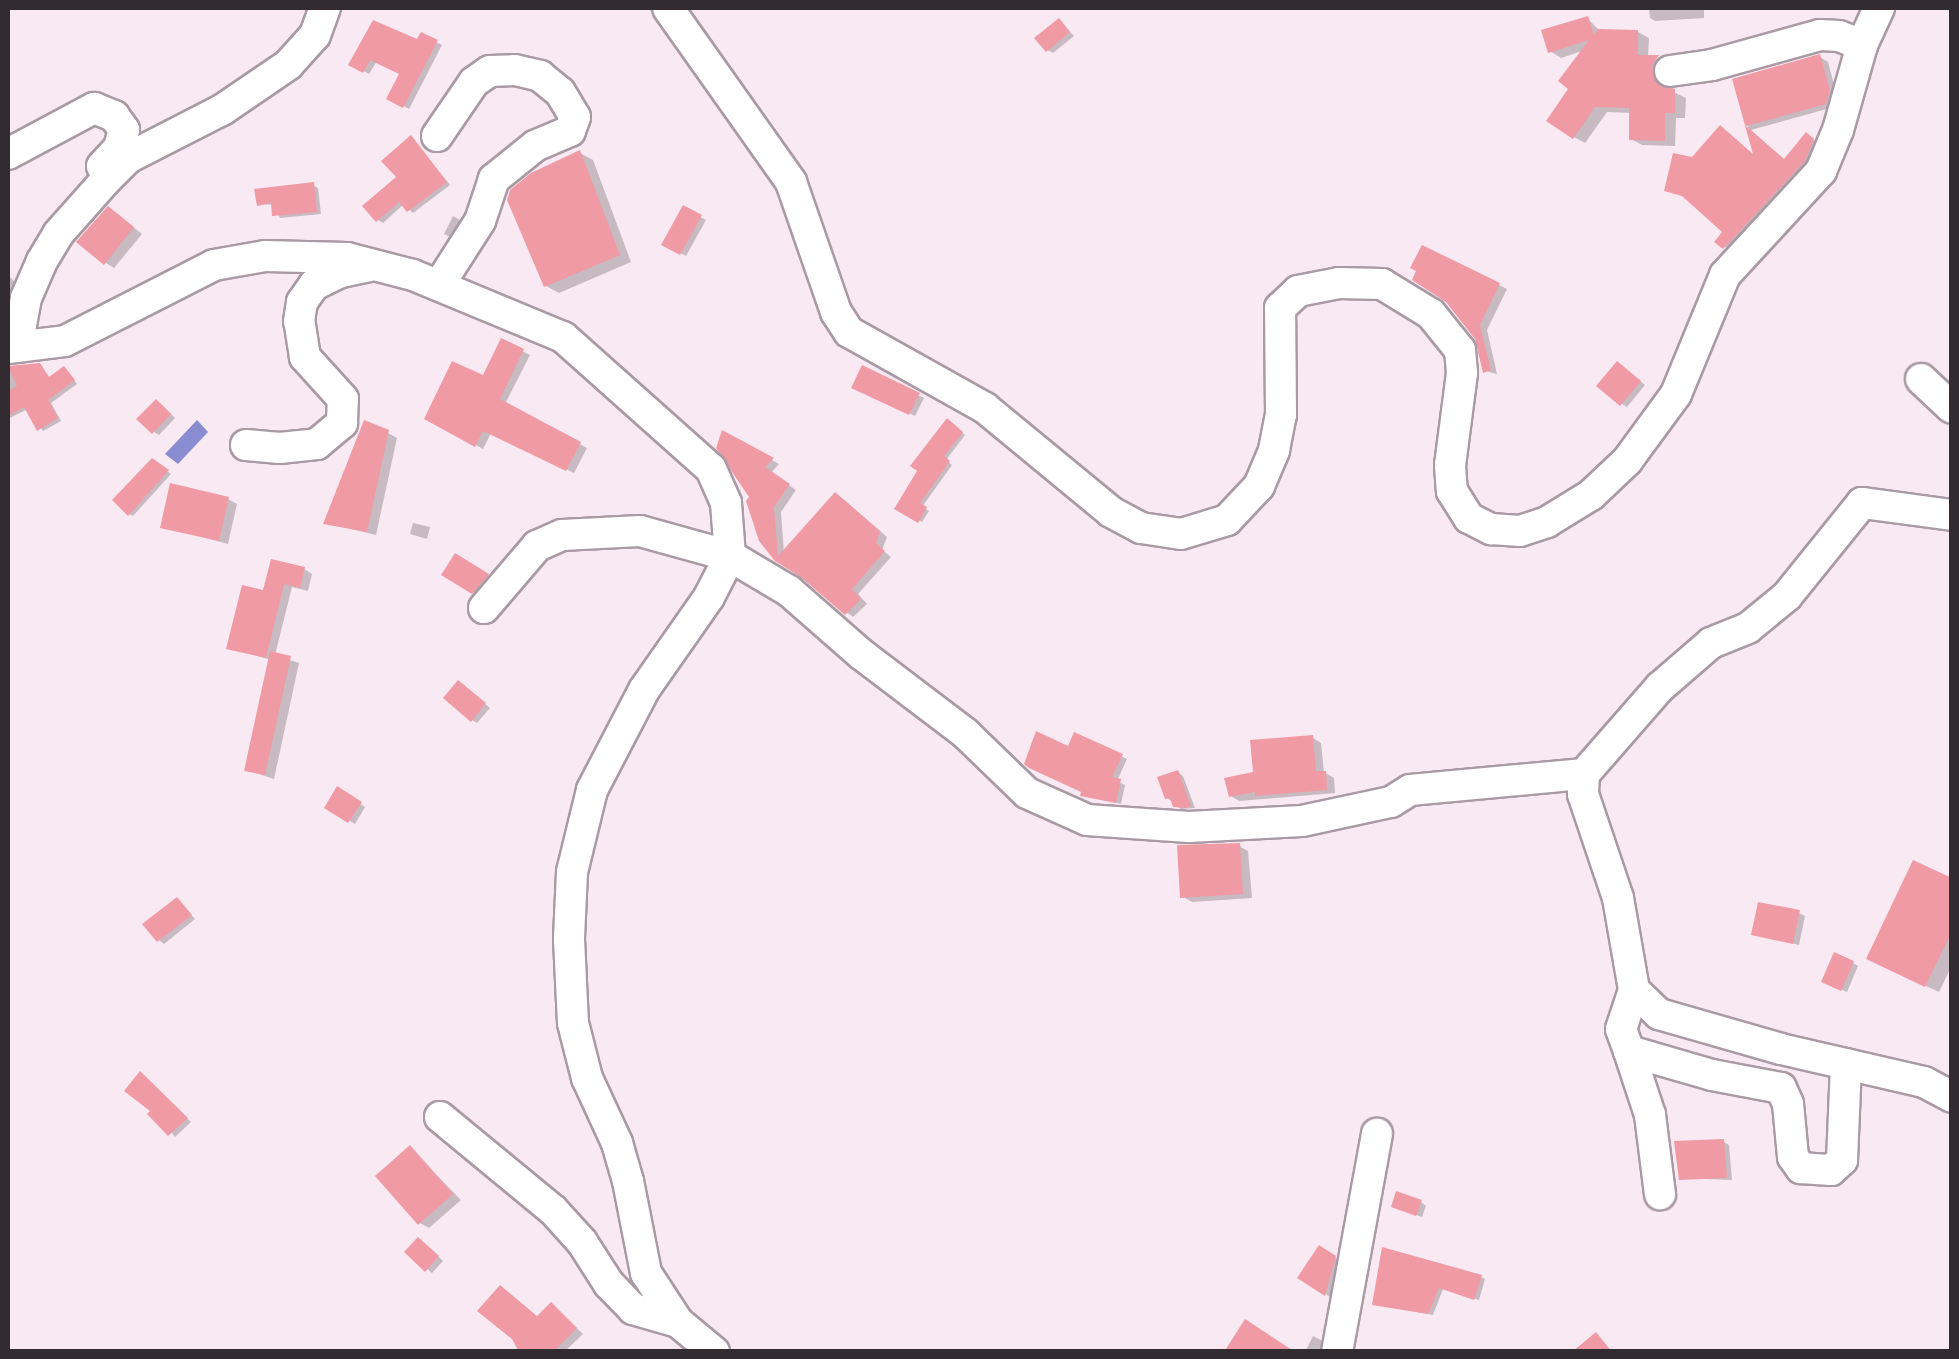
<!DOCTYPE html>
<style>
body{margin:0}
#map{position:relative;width:1959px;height:1359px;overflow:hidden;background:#f9e9f2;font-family:"Exo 2",sans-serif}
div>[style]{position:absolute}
.water>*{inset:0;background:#898cd1}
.shadow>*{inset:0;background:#0003}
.building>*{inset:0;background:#ef9aa5}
.roads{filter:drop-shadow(2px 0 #a99aa3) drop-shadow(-2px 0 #a99aa3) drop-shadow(0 2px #a99aa3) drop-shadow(0 -2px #a99aa3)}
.minor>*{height:30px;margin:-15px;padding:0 15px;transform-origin:15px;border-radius:15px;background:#fff}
span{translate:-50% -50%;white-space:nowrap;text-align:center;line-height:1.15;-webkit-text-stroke:8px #f9e9f2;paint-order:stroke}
.frame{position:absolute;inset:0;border:10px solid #322b2f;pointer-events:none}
</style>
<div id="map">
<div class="water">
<i style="clip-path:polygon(197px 420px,208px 432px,178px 464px,165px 454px)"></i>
</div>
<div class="shadow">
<i style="clip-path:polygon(1649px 8px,1704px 8px,1704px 18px,1655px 21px,1650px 18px)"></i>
<i style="clip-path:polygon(1587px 18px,1600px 31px,1638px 32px,1649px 38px,1648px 58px,1668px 64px,1662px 72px,1665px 88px,1686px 98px,1685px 118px,1676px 118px,1675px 146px,1642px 145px,1631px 139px,1632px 113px,1607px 112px,1585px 143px,1574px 137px,1572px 88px,1585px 50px,1561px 58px,1550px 51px)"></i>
<i style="clip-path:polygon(1059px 21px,1074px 36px,1053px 53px,1047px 50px)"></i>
<i style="clip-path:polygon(422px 35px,442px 45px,409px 109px,390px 98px,402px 74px,377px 61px,369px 74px,351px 64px,418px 43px)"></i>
<i style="clip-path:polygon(1820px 57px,1828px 62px,1837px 96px,1834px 107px,1751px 130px,1785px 161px,1807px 135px,1821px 145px,1813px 165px,1733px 252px,1725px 247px,1726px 232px,1688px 198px,1667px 190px,1693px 160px,1757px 158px,1735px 81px)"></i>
<i style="clip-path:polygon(412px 138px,450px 185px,413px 213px,404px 204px,383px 223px,378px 220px)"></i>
<i style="clip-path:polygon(580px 153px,593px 160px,631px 262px,559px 293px,546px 286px)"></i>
<i style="clip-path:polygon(313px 185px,318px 188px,321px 214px,280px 218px,274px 205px,259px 204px)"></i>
<i style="clip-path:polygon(684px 208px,706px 220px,686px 256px,664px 244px)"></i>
<i style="clip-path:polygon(117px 214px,142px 234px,114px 268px,106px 263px)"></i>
<i style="clip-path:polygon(453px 216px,460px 220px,450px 237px,444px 234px)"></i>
<i style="clip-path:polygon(1423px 248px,1507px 289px,1487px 330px,1497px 374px,1485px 371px,1477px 337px)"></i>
<i style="clip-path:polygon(9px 276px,18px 285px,8px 305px,8px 277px)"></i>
<i style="clip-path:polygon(502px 341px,530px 355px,505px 404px,587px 448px,574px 473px,491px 433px,483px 449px,427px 418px,484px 379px)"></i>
<i style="clip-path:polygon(40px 366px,51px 379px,68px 372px,77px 384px,51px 403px,61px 421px,43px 431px,28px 409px,8px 419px,8px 370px)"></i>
<i style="clip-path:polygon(1623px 367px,1645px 385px,1627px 407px,1622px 404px)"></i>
<i style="clip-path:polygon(863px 368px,924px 398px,915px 416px,854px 387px)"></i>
<i style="clip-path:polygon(162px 405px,175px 418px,159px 435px,154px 432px)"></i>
<i style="clip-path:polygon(951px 424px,965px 435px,946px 460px,952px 465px,922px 507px,929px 511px,922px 522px,898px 508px)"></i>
<i style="clip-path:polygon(388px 433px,397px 438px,376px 535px,326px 523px)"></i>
<i style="clip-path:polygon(724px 433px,779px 464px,771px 473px,796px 490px,781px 512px,784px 553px,843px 499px,887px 537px,882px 550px,891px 557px,858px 594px,867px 604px,853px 617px,776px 559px)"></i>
<i style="clip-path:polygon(152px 461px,171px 474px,133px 516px,129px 514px)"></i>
<i style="clip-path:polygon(228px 499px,237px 504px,228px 544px,163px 526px)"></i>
<i style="clip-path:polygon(413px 523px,430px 527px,427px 539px,410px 534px)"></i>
<i style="clip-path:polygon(456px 556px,492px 578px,478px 595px,445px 574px)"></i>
<i style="clip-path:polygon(304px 569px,312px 574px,308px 591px,292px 587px,275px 655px,299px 663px,274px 779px,247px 770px,271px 660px,229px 647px,265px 594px)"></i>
<i style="clip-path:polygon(464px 686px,490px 708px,477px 723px,472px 720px)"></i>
<i style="clip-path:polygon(1076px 735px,1127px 759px,1117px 781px,1125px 785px,1121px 804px,1083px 795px,1069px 749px)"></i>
<i style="clip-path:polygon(1313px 738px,1321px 743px,1324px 772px,1334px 778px,1335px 793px,1239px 801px,1231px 796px)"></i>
<i style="clip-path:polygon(1177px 772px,1183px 776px,1195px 808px,1181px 809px,1167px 798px)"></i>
<i style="clip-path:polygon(338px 790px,365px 807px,355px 824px,327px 807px)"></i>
<i style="clip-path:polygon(1239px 846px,1248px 851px,1252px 898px,1192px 902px,1183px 897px)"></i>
<i style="clip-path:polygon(1952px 881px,1952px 965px,1939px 992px,1882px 966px)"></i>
<i style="clip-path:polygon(177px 900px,195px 919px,164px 944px,159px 940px)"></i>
<i style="clip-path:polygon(1799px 913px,1805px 916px,1799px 945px,1754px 934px)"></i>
<i style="clip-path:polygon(1853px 963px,1858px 966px,1847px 992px,1829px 984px)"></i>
<i style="clip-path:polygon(146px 1078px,191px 1122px,175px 1137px,153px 1111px)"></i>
<i style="clip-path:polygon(1724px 1142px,1729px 1145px,1732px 1180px,1681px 1178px)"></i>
<i style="clip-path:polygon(410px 1148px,461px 1200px,429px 1228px,420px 1223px)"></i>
<i style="clip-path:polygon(1421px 1202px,1426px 1206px,1422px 1217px,1400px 1209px)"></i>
<i style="clip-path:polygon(424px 1243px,443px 1261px,432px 1273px,407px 1252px)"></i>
<i style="clip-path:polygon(1320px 1248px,1340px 1261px,1330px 1297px,1301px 1277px)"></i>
<i style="clip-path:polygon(1481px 1277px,1485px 1279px,1479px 1300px,1443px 1289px,1433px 1315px,1374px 1304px)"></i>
<i style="clip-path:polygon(552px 1305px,583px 1334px,564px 1352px,525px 1352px,514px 1338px)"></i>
<i style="clip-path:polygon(1313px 1336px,1326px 1343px,1326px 1352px,1305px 1352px)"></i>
</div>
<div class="building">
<i style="clip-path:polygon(1588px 16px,1594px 35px,1598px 29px,1638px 30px,1638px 55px,1659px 55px,1652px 65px,1655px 82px,1675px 89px,1675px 113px,1665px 113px,1665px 141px,1629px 140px,1629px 108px,1595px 107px,1573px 139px,1546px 121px,1568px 89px,1558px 81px,1589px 40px,1548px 53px,1541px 30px)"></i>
<i style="clip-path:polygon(1059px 18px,1070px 32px,1046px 52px,1034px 38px)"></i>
<i style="clip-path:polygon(373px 20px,417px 39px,421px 32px,438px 40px,403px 108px,386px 99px,399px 74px,370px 60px,363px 73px,348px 65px)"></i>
<i style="clip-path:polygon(1820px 54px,1830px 90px,1826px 104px,1746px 126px,1784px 159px,1806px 132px,1814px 139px,1805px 161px,1723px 249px,1714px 242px,1722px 232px,1682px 196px,1664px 191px,1673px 153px,1692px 157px,1720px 125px,1753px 154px,1732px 79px)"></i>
<i style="clip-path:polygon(411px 135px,447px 182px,407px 212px,399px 202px,376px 222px,362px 206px,396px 177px,381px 161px)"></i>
<i style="clip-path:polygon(580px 150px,620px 255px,544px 287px,507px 200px,510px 190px,531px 173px)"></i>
<i style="clip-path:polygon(314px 182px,317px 212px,272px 216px,271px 203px,257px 206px,254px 189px)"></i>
<i style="clip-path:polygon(683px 205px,702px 215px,680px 255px,661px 245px)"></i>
<i style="clip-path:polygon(108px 206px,134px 227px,104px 265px,76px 242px)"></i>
<i style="clip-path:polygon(1422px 245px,1500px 283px,1480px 325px,1491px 370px,1483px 373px,1475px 339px,1446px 302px,1412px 280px,1416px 271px,1410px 268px)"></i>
<i style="clip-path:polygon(501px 338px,524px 349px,500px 399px,581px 442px,566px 471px,483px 431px,475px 447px,424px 419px,452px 361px,483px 375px)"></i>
<i style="clip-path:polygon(1617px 361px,1641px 381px,1620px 406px,1596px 386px)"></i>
<i style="clip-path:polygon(40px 363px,49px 377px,64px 366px,75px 380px,48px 400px,58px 418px,37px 431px,24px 407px,8px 416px,8px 391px,17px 386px,8px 366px)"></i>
<i style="clip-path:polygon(862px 365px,920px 393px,909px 415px,851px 388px)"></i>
<i style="clip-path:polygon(156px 399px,171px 414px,152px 434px,136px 419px)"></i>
<i style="clip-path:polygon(947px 418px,963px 432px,944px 456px,950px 461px,920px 503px,927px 507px,918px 523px,894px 509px,917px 471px,910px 466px)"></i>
<i style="clip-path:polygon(364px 420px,389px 430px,367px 532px,323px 524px)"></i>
<i style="clip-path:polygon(722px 430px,774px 458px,765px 467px,790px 484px,774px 507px,778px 556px,835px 492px,880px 531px,876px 543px,885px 551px,852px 589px,861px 599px,845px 615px,801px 577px,775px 561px,759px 541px,746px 501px,749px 497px,716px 448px)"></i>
<i style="clip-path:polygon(152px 458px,169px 470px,128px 516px,112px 500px)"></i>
<i style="clip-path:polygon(170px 483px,229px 497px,219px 541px,160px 528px)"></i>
<i style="clip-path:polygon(455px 553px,489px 574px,472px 594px,441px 575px)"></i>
<i style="clip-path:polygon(271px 559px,305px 567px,300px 588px,284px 584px,266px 658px,226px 649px,242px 585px,263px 590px)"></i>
<i style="clip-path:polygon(270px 651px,291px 656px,265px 775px,244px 771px)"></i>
<i style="clip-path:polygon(458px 680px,486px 703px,471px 722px,443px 698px)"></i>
<i style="clip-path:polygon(1036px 731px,1068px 746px,1074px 732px,1123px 754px,1112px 777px,1121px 779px,1116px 803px,1080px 796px,1081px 792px,1029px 768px,1024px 764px)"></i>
<i style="clip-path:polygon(1313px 735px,1316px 771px,1326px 771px,1327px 790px,1255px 796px,1255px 792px,1229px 797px,1224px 778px,1253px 772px,1250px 740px)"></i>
<i style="clip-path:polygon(1178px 770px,1191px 806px,1186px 808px,1173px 807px,1170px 798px,1165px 799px,1157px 777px)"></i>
<i style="clip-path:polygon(337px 786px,362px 802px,348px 823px,324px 808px)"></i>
<i style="clip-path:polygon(1240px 843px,1243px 894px,1180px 898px,1177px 845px)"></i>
<i style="clip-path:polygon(1913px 860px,1952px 878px,1952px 931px,1925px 987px,1866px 959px)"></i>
<i style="clip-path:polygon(177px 897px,192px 915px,157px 942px,142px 924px)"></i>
<i style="clip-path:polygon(1758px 902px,1800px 910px,1793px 944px,1751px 935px)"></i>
<i style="clip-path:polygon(1834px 952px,1854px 961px,1841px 991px,1821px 982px)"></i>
<i style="clip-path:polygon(140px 1071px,188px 1118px,168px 1136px,147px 1114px,150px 1111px,124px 1091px)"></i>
<i style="clip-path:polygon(1724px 1139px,1727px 1178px,1679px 1180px,1674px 1141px)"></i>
<i style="clip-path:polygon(410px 1145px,453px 1194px,418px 1225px,375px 1176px)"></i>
<i style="clip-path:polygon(1396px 1191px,1422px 1200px,1416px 1216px,1391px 1207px)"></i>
<i style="clip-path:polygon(418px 1237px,439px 1256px,425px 1272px,404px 1252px)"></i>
<i style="clip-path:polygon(1319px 1245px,1336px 1256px,1325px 1296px,1297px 1278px)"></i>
<i style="clip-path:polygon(1382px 1247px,1482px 1275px,1474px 1300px,1439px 1288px,1428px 1314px,1372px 1305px)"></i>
<i style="clip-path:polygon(500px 1285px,537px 1316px,551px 1302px,577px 1328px,553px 1352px,519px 1352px,512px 1339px,477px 1311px)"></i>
<i style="clip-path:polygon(1245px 1319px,1295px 1352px,1224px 1352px)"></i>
<i style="clip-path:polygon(1596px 1332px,1612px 1352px,1572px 1352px)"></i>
</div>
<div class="roads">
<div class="minor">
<i style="left:668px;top:8px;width:213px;rotate:54.7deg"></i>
<i style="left:791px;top:182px;width:138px;rotate:70.9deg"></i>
<i style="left:836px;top:312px;width:24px;rotate:57deg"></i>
<i style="left:849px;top:332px;width:156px;rotate:29.2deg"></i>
<i style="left:985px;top:408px;width:163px;rotate:39.5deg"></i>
<i style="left:1111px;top:512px;width:34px;rotate:28deg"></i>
<i style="left:1141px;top:528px;width:40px;rotate:8.5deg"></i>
<i style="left:1181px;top:534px;width:48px;rotate:-16.9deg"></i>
<i style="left:1227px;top:520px;width:47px;rotate:-46.7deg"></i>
<i style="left:1259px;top:486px;width:39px;rotate:-67deg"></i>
<i style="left:1274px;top:450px;width:36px;rotate:-79deg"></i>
<i style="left:1281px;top:415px;width:107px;rotate:-90.5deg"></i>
<i style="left:1280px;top:308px;width:25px;rotate:-43deg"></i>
<i style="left:1298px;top:291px;width:42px;rotate:-11deg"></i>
<i style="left:1339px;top:283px;width:43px;rotate:1.3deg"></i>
<i style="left:1382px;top:284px;width:57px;rotate:31.5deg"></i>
<i style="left:1431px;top:314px;width:46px;rotate:51.1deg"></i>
<i style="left:1460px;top:350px;width:23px;rotate:85deg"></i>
<i style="left:1462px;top:373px;width:93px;rotate:97.4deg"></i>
<i style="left:1450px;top:465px;width:26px;rotate:86deg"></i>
<i style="left:1452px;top:491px;width:32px;rotate:58deg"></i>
<i style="left:1469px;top:518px;width:25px;rotate:27deg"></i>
<i style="left:1491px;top:529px;width:29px;rotate:4deg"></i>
<i style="left:1520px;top:531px;width:28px;rotate:-18deg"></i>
<i style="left:1547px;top:522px;width:52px;rotate:-31.5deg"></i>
<i style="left:1591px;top:495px;width:50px;rotate:-43.4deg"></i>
<i style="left:1627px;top:461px;width:83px;rotate:-53.8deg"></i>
<i style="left:1676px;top:394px;width:129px;rotate:-67.6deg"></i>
<i style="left:1725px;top:275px;width:142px;rotate:-47.3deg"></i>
<i style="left:1821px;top:171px;width:44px;rotate:-67.5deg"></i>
<i style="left:1838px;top:130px;width:88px;rotate:-74.2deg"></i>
<i style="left:1862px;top:45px;width:41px;rotate:-65.3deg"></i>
<i style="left:1670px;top:71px;width:42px;rotate:-8.1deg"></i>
<i style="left:1712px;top:65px;width:112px;rotate:-15.5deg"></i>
<i style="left:1820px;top:35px;width:19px;rotate:3deg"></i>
<i style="left:1839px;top:36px;width:25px;rotate:21deg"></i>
<i style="left:437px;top:136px;width:65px;rotate:-55.6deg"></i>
<i style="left:474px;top:82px;width:19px;rotate:-35deg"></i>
<i style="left:490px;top:71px;width:25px;rotate:-2deg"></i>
<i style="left:515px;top:70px;width:26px;rotate:13deg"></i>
<i style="left:540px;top:76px;width:26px;rotate:39deg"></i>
<i style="left:560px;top:92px;width:29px;rotate:59deg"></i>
<i style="left:575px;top:117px;width:15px;rotate:110deg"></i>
<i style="left:570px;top:131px;width:38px;rotate:157deg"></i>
<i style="left:535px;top:146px;width:53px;rotate:141.2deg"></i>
<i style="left:494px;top:179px;width:44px;rotate:108.4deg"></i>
<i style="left:480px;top:221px;width:76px;rotate:122.6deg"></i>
<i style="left:8px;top:154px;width:98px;rotate:-28.1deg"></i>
<i style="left:94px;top:108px;width:22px;rotate:22deg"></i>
<i style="left:114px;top:116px;width:17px;rotate:54deg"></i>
<i style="left:124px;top:130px;width:19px;rotate:106deg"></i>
<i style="left:119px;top:148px;width:25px;rotate:133deg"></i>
<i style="left:17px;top:347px;width:50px;rotate:-79.6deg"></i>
<i style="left:26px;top:298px;width:40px;rotate:-66.6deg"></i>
<i style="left:42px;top:261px;width:31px;rotate:-59deg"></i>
<i style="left:58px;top:234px;width:71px;rotate:-48.4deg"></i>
<i style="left:105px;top:181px;width:33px;rotate:-45deg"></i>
<i style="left:128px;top:158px;width:106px;rotate:-27.1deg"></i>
<i style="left:222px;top:110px;width:80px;rotate:-34.3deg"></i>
<i style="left:288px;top:65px;width:40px;rotate:-48deg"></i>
<i style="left:315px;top:35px;width:29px;rotate:-70deg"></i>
<i style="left:8px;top:348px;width:57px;rotate:-7deg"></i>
<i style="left:65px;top:341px;width:167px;rotate:-27deg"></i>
<i style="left:214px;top:265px;width:52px;rotate:-10deg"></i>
<i style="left:265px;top:256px;width:82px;rotate:1.4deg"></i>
<i style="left:347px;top:258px;width:68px;rotate:14.4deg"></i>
<i style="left:413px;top:275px;width:162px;rotate:22.5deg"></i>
<i style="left:563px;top:337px;width:198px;rotate:41.7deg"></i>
<i style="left:711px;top:469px;width:37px;rotate:66deg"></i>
<i style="left:726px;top:503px;width:53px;rotate:85.7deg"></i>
<i style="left:730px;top:556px;width:46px;rotate:117.1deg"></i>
<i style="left:709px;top:597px;width:113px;rotate:125deg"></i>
<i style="left:644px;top:690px;width:113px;rotate:117.5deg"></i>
<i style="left:592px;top:790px;width:84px;rotate:103.7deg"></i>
<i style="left:572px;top:872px;width:67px;rotate:92.6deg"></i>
<i style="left:569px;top:939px;width:84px;rotate:87.3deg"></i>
<i style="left:573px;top:1023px;width:57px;rotate:75.7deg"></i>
<i style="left:587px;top:1078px;width:72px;rotate:65.2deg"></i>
<i style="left:617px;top:1143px;width:40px;rotate:74deg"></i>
<i style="left:628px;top:1181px;width:94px;rotate:78.9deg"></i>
<i style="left:646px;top:1273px;width:59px;rotate:56.9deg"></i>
<i style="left:678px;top:1322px;width:47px;rotate:39.8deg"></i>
<i style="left:1921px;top:379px;width:42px;rotate:43.1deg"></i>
<i style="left:246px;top:445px;width:34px;rotate:5deg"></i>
<i style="left:280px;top:448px;width:37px;rotate:-6deg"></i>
<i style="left:317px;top:444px;width:33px;rotate:-40deg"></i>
<i style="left:342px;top:423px;width:24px;rotate:-88deg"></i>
<i style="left:343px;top:399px;width:57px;rotate:-132.1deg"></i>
<i style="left:305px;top:357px;width:36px;rotate:-99deg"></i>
<i style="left:299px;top:321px;width:19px;rotate:-81deg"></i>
<i style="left:302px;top:302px;width:21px;rotate:-55deg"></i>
<i style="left:314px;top:285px;width:30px;rotate:-26deg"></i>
<i style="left:341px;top:272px;width:29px;rotate:-12deg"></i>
<i style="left:1952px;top:515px;width:91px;rotate:-172.4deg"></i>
<i style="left:1862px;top:503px;width:119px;rotate:128.9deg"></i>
<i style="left:1787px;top:596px;width:50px;rotate:140.6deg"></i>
<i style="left:1748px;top:628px;width:40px;rotate:158deg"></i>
<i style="left:1711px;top:643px;width:67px;rotate:139.2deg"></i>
<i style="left:1660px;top:687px;width:116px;rotate:131.1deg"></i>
<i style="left:1584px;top:774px;width:20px;rotate:93deg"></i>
<i style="left:1583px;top:794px;width:110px;rotate:71.4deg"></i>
<i style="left:1618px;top:898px;width:93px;rotate:80.1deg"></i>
<i style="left:1634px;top:990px;width:35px;rotate:44deg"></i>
<i style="left:1659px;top:1014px;width:127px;rotate:16deg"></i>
<i style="left:1781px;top:1049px;width:147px;rotate:13deg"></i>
<i style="left:1924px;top:1082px;width:32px;rotate:28deg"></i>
<i style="left:484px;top:608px;width:82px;rotate:-49.5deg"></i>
<i style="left:537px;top:546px;width:27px;rotate:-24deg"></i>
<i style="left:562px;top:535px;width:78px;rotate:-2.9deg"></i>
<i style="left:640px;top:531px;width:93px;rotate:15.5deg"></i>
<i style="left:730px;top:556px;width:69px;rotate:30.7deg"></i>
<i style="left:789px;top:591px;width:96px;rotate:41.2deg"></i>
<i style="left:861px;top:654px;width:131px;rotate:37.2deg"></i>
<i style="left:965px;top:733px;width:86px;rotate:44.1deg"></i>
<i style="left:1027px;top:793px;width:66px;rotate:24.2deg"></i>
<i style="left:1087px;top:820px;width:102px;rotate:3.9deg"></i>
<i style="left:1189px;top:827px;width:113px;rotate:-3deg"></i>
<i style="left:1302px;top:821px;width:91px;rotate:-12.1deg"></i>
<i style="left:1391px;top:802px;width:22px;rotate:-32deg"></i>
<i style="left:1410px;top:790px;width:175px;rotate:-5.3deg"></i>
<i style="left:1634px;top:990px;width:41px;rotate:108.4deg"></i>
<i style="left:1621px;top:1029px;width:23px;rotate:70deg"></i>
<i style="left:1629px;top:1051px;width:86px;rotate:16.1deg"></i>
<i style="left:1712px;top:1075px;width:70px;rotate:10.7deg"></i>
<i style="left:1781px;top:1088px;width:17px;rotate:66deg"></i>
<i style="left:1788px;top:1104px;width:53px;rotate:84.6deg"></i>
<i style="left:1793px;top:1157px;width:14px;rotate:54deg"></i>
<i style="left:1801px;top:1168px;width:30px;rotate:4deg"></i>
<i style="left:1831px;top:1170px;width:15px;rotate:-42deg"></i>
<i style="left:1842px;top:1160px;width:96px;rotate:-87.6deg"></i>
<i style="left:1629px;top:1051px;width:67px;rotate:71.8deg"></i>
<i style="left:1650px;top:1115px;width:80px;rotate:82.8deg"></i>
<i style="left:440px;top:1117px;width:146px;rotate:39.5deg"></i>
<i style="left:553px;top:1210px;width:43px;rotate:47.8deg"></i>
<i style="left:582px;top:1242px;width:50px;rotate:57.3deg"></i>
<i style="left:609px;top:1284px;width:35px;rotate:46deg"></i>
<i style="left:633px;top:1309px;width:47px;rotate:16.1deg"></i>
<i style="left:1337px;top:1352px;width:222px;rotate:-79.6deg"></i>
</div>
</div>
<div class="frame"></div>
</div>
